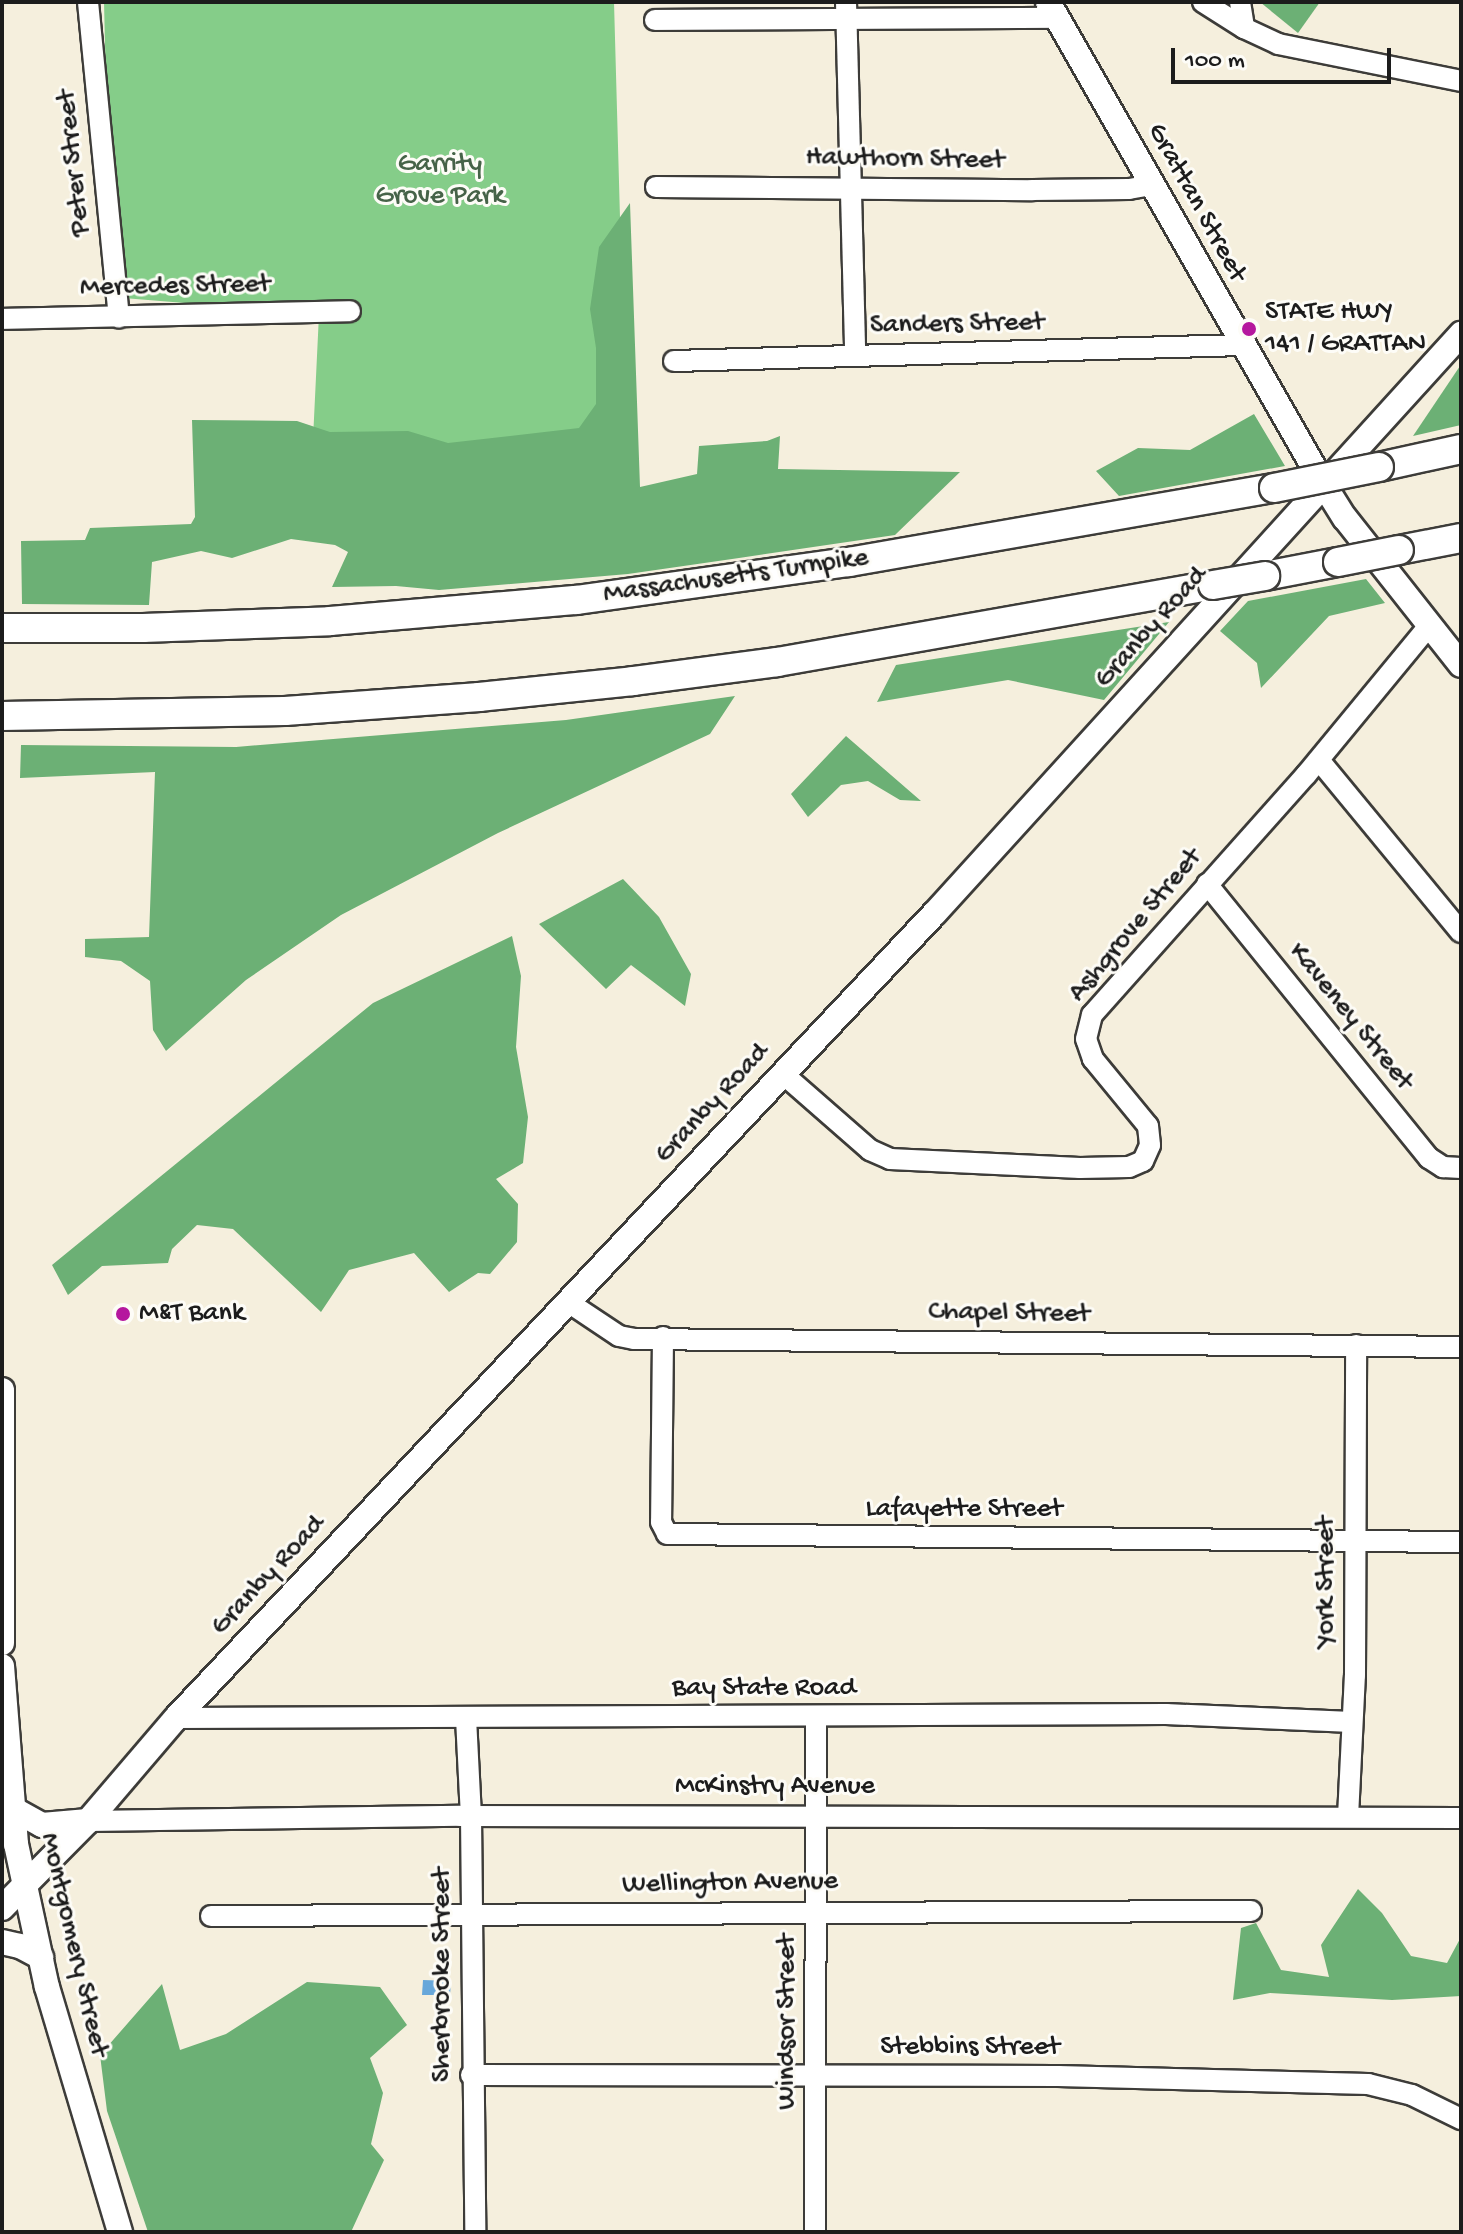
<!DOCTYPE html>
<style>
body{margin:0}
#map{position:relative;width:1463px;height:2234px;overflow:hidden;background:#f5efdd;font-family:"Gochi Hand",sans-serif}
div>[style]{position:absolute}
.green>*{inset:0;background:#85cd89}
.forest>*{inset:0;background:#6cb075}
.water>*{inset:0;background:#67a7da}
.roads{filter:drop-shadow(2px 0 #3d3c39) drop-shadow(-2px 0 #3d3c39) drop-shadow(0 2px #3d3c39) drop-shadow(0 -2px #3d3c39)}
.minor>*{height:20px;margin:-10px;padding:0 10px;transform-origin:10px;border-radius:10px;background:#fff}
.major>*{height:24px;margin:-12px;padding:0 12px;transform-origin:12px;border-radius:12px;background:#fff}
.highway>*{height:28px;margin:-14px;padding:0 14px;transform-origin:14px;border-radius:14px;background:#fff}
.bridges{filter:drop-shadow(2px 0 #3d3c39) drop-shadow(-2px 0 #3d3c39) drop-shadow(0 2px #3d3c39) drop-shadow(0 -2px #3d3c39)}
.highway-bridge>*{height:28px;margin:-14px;padding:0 14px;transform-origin:14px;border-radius:14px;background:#fff}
.dots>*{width:22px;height:22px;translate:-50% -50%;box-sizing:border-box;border:4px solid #fdfcf7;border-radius:50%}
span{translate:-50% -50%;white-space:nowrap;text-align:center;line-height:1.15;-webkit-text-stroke:6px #fdfcf7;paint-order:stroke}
.street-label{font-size:28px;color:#1c1c1c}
.park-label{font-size:28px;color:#466348}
.poi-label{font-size:28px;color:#1c1c1c}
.left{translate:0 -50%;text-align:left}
.frame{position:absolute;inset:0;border:4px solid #1c1c1c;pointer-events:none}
.scale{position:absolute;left:1171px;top:48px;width:220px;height:36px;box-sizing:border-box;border:4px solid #1c1c1c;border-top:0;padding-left:10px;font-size:24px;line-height:28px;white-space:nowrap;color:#1c1c1c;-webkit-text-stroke:6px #fdfcf7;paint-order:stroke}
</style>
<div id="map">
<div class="green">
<i style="clip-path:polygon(104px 2px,614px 2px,627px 469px,312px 460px,319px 314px,111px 297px)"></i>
</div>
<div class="forest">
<i style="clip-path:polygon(1260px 2px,1320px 2px,1298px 33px)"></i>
<i style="clip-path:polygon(630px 203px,640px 487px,697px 474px,699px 446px,767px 441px,780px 436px,778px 469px,960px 472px,895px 535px,739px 558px,628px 574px,439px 590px,396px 586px,332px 587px,348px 552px,335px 545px,291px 539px,232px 558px,201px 551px,152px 562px,149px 605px,22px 604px,21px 541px,85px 540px,90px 528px,191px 524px,195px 517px,192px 420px,297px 421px,330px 432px,408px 431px,448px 443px,579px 428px,596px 404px,596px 348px,590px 309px,599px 247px)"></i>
<i style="clip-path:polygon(1460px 366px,1461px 425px,1413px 436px)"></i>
<i style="clip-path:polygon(1254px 414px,1285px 466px,1119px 496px,1096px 471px,1138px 448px,1190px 450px)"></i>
<i style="clip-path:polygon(1366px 579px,1385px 603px,1329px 616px,1261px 688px,1257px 663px,1220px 631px,1248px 601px)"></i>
<i style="clip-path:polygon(1169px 622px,1104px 700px,1008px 680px,877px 702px,896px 665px)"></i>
<i style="clip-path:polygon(735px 696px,710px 734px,498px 833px,341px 915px,246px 980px,166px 1051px,153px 1030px,150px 981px,121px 961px,85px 957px,85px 939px,149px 937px,155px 772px,20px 778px,21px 745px,236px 747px,566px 720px)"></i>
<i style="clip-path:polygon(846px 736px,921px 801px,900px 800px,868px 781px,841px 785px,808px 817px,791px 794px)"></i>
<i style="clip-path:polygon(623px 879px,659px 917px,691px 974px,685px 1006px,631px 965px,606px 989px,539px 924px)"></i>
<i style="clip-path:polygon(512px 936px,521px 976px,516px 1047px,528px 1117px,523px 1163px,496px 1179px,518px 1204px,517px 1242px,490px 1274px,478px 1273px,449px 1292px,414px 1253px,349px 1270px,321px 1312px,233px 1229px,197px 1225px,172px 1249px,168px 1263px,102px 1266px,68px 1295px,52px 1265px,373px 1003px)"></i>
<i style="clip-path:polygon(1358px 1889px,1382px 1913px,1411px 1956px,1447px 1963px,1461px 1937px,1461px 1996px,1392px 2000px,1270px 1993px,1233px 2000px,1241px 1928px,1256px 1923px,1281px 1970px,1329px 1977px,1321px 1945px)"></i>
<i style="clip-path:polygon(307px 1982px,380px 1987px,407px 2025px,370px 2058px,383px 2093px,371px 2144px,384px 2160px,351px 2232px,148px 2232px,107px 2111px,100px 2055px,162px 1984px,180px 2050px,226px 2034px)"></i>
</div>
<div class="water">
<i style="clip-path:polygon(423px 1980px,451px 1981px,450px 1995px,422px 1995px)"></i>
</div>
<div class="roads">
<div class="minor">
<i style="left:88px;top:2px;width:317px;rotate:84.4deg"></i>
<i style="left:846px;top:2px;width:353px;rotate:88.5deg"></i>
<i style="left:1203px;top:2px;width:49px;rotate:32.4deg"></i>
<i style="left:1244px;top:28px;width:38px;rotate:25deg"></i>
<i style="left:1278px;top:44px;width:187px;rotate:11.4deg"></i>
<i style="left:1240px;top:2px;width:26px;rotate:81deg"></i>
<i style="left:655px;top:20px;width:402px;rotate:-0.3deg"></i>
<i style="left:656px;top:187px;width:376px;rotate:0.5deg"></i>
<i style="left:1032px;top:190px;width:97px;rotate:-0.6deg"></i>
<i style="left:1129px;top:189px;width:23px;rotate:-10deg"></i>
<i style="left:2px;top:319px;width:348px;rotate:-1.3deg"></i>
<i style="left:674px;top:361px;width:568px;rotate:-1.61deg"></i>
<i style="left:1319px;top:760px;width:223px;rotate:50.5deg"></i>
<i style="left:1207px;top:884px;width:353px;rotate:51deg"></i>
<i style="left:1429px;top:1158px;width:17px;rotate:33deg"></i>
<i style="left:1443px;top:1167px;width:18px;rotate:3deg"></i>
<i style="left:782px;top:1073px;width:117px;rotate:41.2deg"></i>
<i style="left:870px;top:1150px;width:22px;rotate:24deg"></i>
<i style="left:890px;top:1159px;width:190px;rotate:2.7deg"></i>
<i style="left:1080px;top:1168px;width:49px;rotate:-1.2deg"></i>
<i style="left:1129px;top:1167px;width:15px;rotate:-23deg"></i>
<i style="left:1143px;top:1161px;width:17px;rotate:-66deg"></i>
<i style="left:1150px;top:1145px;width:19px;rotate:-96deg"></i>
<i style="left:1148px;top:1126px;width:87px;rotate:-129.4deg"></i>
<i style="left:1093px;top:1059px;width:21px;rotate:-109deg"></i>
<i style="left:1086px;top:1039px;width:25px;rotate:-76deg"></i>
<i style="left:1092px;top:1015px;width:322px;rotate:-48.3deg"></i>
<i style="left:1306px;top:775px;width:193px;rotate:-50.5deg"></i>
<i style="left:568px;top:1302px;width:61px;rotate:33.7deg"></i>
<i style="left:619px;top:1336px;width:15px;rotate:11deg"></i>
<i style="left:634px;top:1339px;width:827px;rotate:0.55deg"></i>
<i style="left:663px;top:1337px;width:185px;rotate:90.6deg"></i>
<i style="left:661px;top:1522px;width:13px;rotate:63deg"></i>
<i style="left:667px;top:1534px;width:794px;rotate:0.58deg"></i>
<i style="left:176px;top:1718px;width:990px;rotate:-0.23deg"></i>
<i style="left:1166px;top:1714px;width:186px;rotate:2.5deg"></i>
<i style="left:466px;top:1718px;width:98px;rotate:87.1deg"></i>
<i style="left:471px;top:1816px;width:416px;rotate:89.4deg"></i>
<i style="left:1348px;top:1817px;width:142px;rotate:-87.2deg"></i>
<i style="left:1355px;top:1675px;width:330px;rotate:-89.8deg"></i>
<i style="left:88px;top:1821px;width:372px;rotate:-0.8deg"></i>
<i style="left:460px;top:1816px;width:1001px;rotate:0.11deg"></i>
<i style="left:211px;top:1916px;width:1040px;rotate:-0.28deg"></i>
<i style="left:471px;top:2075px;width:587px;rotate:0.1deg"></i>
<i style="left:1058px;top:2076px;width:310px;rotate:1.5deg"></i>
<i style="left:1368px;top:2084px;width:45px;rotate:14deg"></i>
<i style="left:1412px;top:2095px;width:55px;rotate:26.1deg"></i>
<i style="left:815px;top:2232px;width:515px;rotate:-89.89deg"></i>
</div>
<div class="major">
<i style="left:1048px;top:2px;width:556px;rotate:60.26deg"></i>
<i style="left:1324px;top:485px;width:39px;rotate:58deg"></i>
<i style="left:1345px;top:518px;width:187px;rotate:51.7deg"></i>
<i style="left:2px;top:1390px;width:253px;rotate:90deg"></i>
<i style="left:2px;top:1666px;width:179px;rotate:85.5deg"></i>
<i style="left:16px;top:1844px;width:146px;rotate:77.8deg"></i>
<i style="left:47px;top:1987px;width:256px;rotate:73.4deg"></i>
<i style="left:13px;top:1809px;width:33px;rotate:29deg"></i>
<i style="left:42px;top:1825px;width:46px;rotate:-5deg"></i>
<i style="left:2px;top:1908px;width:122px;rotate:-45.3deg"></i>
<i style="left:88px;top:1821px;width:135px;rotate:-49.5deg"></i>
<i style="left:176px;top:1718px;width:1105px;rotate:-46.69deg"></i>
<i style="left:934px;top:914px;width:784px;rotate:-47.74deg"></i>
<i style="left:2px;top:1942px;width:18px;rotate:13deg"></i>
<i style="left:20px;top:1946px;width:24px;rotate:28deg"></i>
</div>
<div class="highway">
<i style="left:1379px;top:467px;width:84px;rotate:-12.4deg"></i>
<i style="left:1399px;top:550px;width:63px;rotate:-11deg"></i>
<i style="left:1265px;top:576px;width:74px;rotate:-10.9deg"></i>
<i style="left:2px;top:628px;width:141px"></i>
<i style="left:143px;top:628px;width:187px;rotate:-2.1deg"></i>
<i style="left:330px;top:621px;width:248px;rotate:-4.9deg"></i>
<i style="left:577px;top:600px;width:275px;rotate:-8deg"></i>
<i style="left:849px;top:562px;width:431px;rotate:-9.9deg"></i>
<i style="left:2px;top:716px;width:283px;rotate:-1deg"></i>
<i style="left:285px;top:711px;width:195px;rotate:-4.1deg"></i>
<i style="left:479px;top:697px;width:155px;rotate:-5.9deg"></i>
<i style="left:633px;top:681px;width:145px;rotate:-7.5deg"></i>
<i style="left:777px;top:662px;width:443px;rotate:-10deg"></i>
</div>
</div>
<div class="bridges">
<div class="highway-bridge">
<i style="left:1274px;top:488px;width:107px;rotate:-11.3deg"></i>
<i style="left:1338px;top:562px;width:62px;rotate:-11.1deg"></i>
<i style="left:1213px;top:585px;width:53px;rotate:-9.8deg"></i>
</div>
</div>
<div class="dots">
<i style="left:1249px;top:329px;background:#b5179e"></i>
<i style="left:123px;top:1314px;background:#b5179e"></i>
</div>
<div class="street-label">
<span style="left:905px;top:160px;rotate:1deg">Hawthorn Street</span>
<span style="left:75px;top:163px;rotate:-96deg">Peter Street</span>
<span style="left:1196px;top:203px;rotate:61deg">Grattan Street</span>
<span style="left:175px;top:287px;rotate:-1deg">Mercedes Street</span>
<span style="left:957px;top:325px;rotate:-1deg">Sanders Street</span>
<span style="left:736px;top:577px;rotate:-8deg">Massachusetts Turnpike</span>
<span style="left:1152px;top:628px;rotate:-48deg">Granby Road</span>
<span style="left:1136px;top:926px;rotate:-50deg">Ashgrove Street</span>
<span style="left:1350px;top:1017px;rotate:51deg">Kaveney Street</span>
<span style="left:713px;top:1104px;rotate:-47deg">Granby Road</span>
<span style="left:1009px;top:1314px;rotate:1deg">Chapel Street</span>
<span style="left:964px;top:1510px">Lafayette Street</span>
<span style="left:269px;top:1576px;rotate:-47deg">Granby Road</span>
<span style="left:1327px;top:1582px;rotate:-90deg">York Street</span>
<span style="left:764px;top:1689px">Bay State Road</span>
<span style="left:775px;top:1787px">McKinstry Avenue</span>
<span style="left:730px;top:1884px;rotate:-1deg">Wellington Avenue</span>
<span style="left:73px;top:1945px;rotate:77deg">Montgomery Street</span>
<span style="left:443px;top:1975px;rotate:-90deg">Sherbrooke Street</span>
<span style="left:788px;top:2022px;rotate:-90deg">Windsor Street</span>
<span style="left:970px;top:2048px">Stebbins Street</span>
</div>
<div class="park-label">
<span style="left:440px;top:181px">Garrity<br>Grove Park</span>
</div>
<div class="poi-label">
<span class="left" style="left:1265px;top:329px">STATE HWY<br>141 / GRATTAN</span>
<span class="left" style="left:139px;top:1314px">M&amp;T Bank</span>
</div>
<div class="frame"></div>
<div class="scale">100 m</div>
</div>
